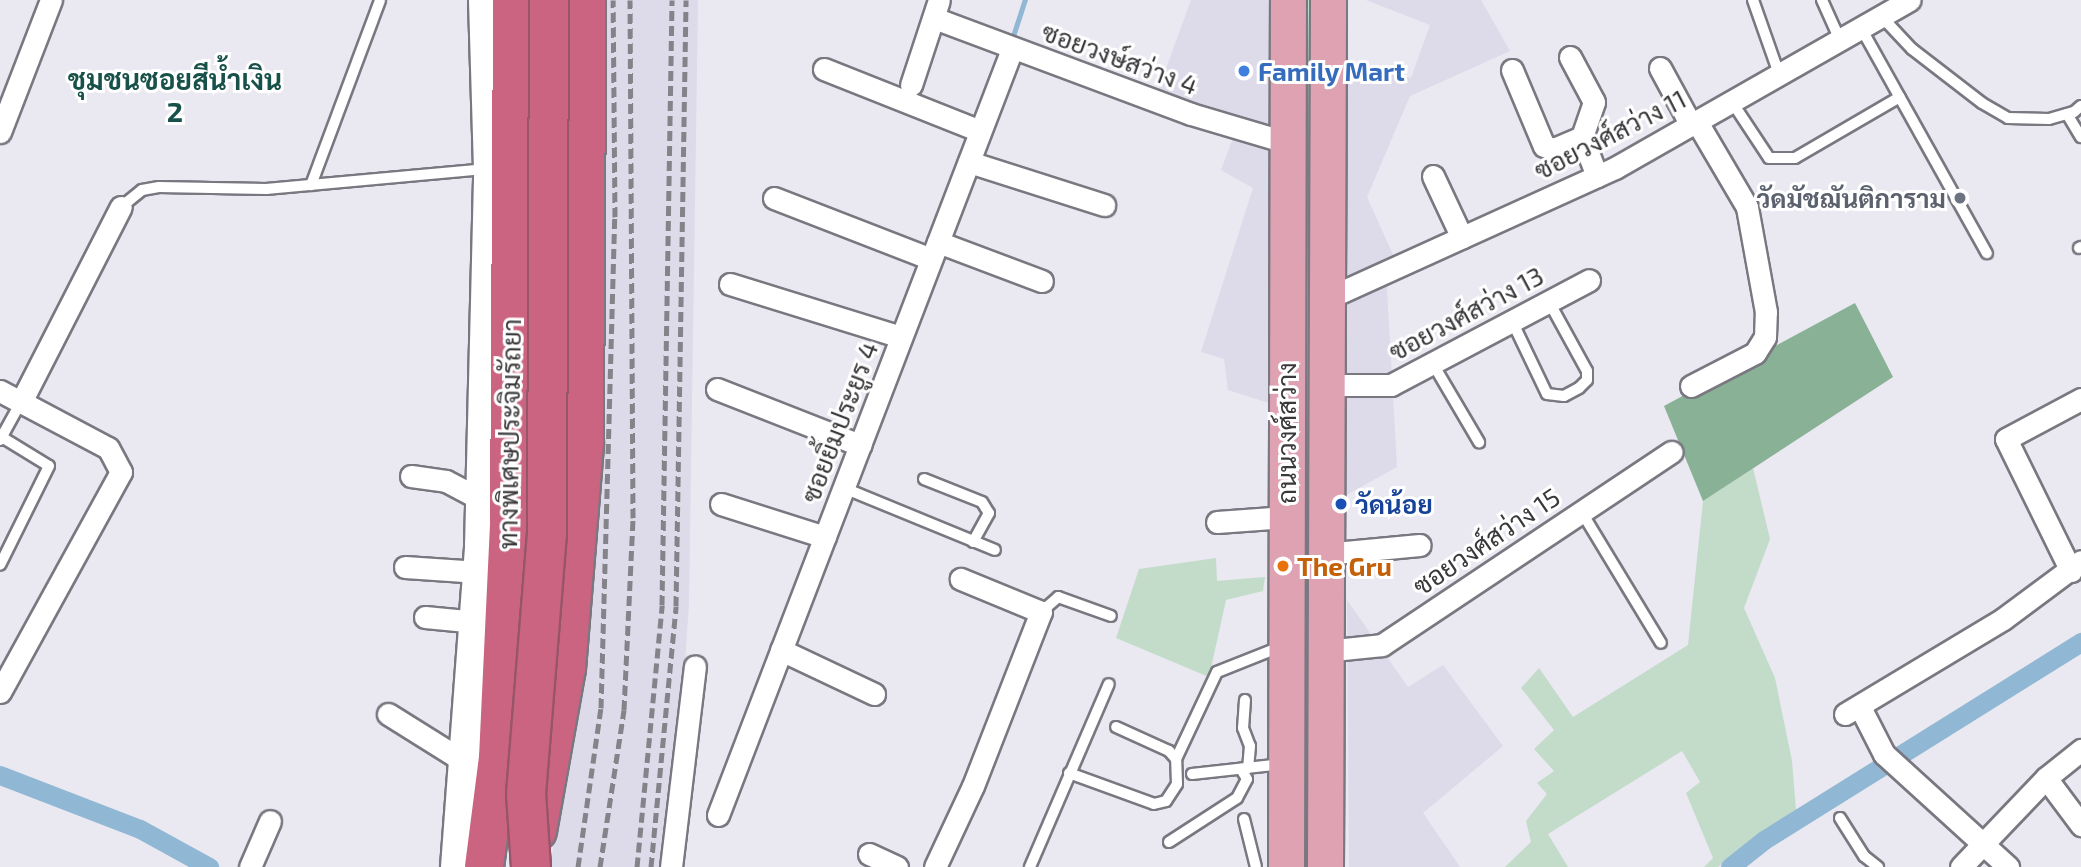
<!DOCTYPE html>
<meta charset="utf-8">
<style>
body{margin:0}
#map{position:relative;width:2081px;height:867px;overflow:hidden;background:#eae8f1;font-family:"Exo 2",Sarabun,sans-serif}
div>[style]{position:absolute}
.built>*{inset:0;background:#dddaea}
.green>*{inset:0;background:#c2dcc9}
.forest>*{inset:0;background:#89b195}
.stream>*{height:5px;margin:-2.5px;padding:0 2.5px;transform-origin:2.5px;border-radius:2.5px;background:#90b7d3}
.canal>*{height:19px;margin:-9.5px;padding:0 9.5px;transform-origin:9.5px;border-radius:9.5px;background:#90b7d3}
.roads{filter:drop-shadow(2px 0 #797880) drop-shadow(-2px 0 #797880) drop-shadow(0 2px #797880) drop-shadow(0 -2px #797880)}
.lane>*{height:10px;margin:-5px;padding:0 5px;transform-origin:5px;border-radius:5px;background:#fff}
.street>*{height:21px;margin:-10.5px;padding:0 10.5px;transform-origin:10.5px;border-radius:10.5px;background:#fff}
.secondary>*{height:32px;margin:-16px;padding:0 16px;transform-origin:16px;border-radius:16px;background:#fff}
.primary>*{height:35px;margin:-17.5px;padding:0 17.5px;transform-origin:17.5px;border-radius:17.5px;background:#dfa2b3}
.highway>*{height:38px;margin:-19px;padding:0 19px;transform-origin:19px;border-radius:19px;background:#ca6481}
.rail>*{height:5px;margin-top:-2.5px;transform-origin:0;background:repeating-linear-gradient(90deg,#848389 0 10px,transparent 0 15px)}
.bridges{filter:drop-shadow(2px 0 #975569) drop-shadow(-2px 0 #975569) drop-shadow(0 2px #975569) drop-shadow(0 -2px #975569)}
.highway-bridge>*{height:38px;margin:-19px;padding:0 19px;transform-origin:19px;border-radius:19px;background:#ca6481}
.dots>*{width:19px;height:19px;translate:-50% -50%;box-sizing:border-box;border:4px solid #fff;border-radius:50%}
span{translate:-50% -50%;white-space:nowrap;text-align:center;line-height:1.15;-webkit-text-stroke:6px #fff;paint-order:stroke}
.street-label{font-size:26px;color:#39393c}
.shop-label{font-size:26px;color:#366cbe;font-weight:700}
.left{translate:0 -50%;text-align:left}
.worship-label{font-size:26px;color:#5b616d;font-weight:700}
.right{translate:-100% -50%;text-align:right}
.transit-label{font-size:26px;color:#164399;font-weight:700}
.food-label{font-size:26px;color:#c56008;font-weight:700}
.neighbourhood-label{font-size:28px;color:#185149;font-weight:700}
</style>
<div id="map">
<div class="built">
<i style="clip-path:polygon(590px 0,698px 0,689px 602px,677px 785px,664px 867px,551px 867px,587px 512px)"></i>
<i style="clip-path:polygon(1191px 0,1269px 0,1272px 404px,1228px 390px,1224px 359px,1201px 352px,1253px 188px,1221px 170px,1235px 133px,1152px 107px)"></i>
<i style="clip-path:polygon(1366px 0,1481px 0,1510px 51px,1410px 96px,1367px 197px,1394px 257px,1387px 289px,1397px 467px,1346px 495px,1345px 62px,1411px 78px,1430px 25px)"></i>
<i style="clip-path:polygon(1347px 600px,1408px 687px,1443px 665px,1503px 746px,1423px 813px,1460px 867px,1349px 867px)"></i>
</div>
<div class="green">
<i style="clip-path:polygon(1300px 0,1313px 0,1305px 867px,1297px 867px)"></i>
<i style="clip-path:polygon(1753px 468px,1770px 539px,1744px 608px,1775px 678px,1792px 761px,1796px 810px,1718px 867px,1704px 867px,1713px 858px,1686px 793px,1700px 782px,1682px 751px,1548px 834px,1568px 867px,1505px 867px,1531px 842px,1526px 821px,1547px 794px,1537px 783px,1554px 771px,1534px 749px,1554px 730px,1521px 688px,1539px 668px,1573px 717px,1688px 645px,1703px 501px)"></i>
<i style="clip-path:polygon(1216px 558px,1217px 581px,1265px 577px,1263px 591px,1226px 600px,1209px 677px,1116px 638px,1139px 569px)"></i>
</div>
<div class="forest">
<i style="clip-path:polygon(1855px 303px,1893px 377px,1703px 501px,1664px 406px)"></i>
</div>
<div class="stream">
<i style="left:1013px;top:36px;width:38px;rotate:-72deg"></i>
</div>
<div class="canal">
<i style="left:0;top:775px;width:150px;rotate:21.1deg"></i>
<i style="left:140px;top:829px;width:79px;rotate:28.8deg"></i>
<i style="left:1730px;top:867px;width:43px;rotate:-38.5deg"></i>
<i style="left:1764px;top:840px;width:374px;rotate:-32deg"></i>
</div>
<div class="roads">
<div class="lane">
<i style="left:1753px;top:0;width:78px;rotate:70.6deg"></i>
<i style="left:1822px;top:0;width:44px;rotate:65.8deg"></i>
<i style="left:1881px;top:16px;width:45px;rotate:46.8deg"></i>
<i style="left:1912px;top:49px;width:88px;rotate:37.6deg"></i>
<i style="left:1982px;top:103px;width:30px;rotate:30deg"></i>
<i style="left:2008px;top:118px;width:41px;rotate:1.4deg"></i>
<i style="left:2049px;top:119px;width:26px;rotate:-16deg"></i>
<i style="left:2074px;top:112px;width:9px;rotate:-41deg"></i>
<i style="left:1861px;top:28px;width:258px;rotate:60.8deg"></i>
<i style="left:1732px;top:102px;width:67px;rotate:56.5deg"></i>
<i style="left:1769px;top:158px;width:26px"></i>
<i style="left:1795px;top:158px;width:121px;rotate:-30.2deg"></i>
<i style="left:2067px;top:114px;width:27px;rotate:59deg"></i>
<i style="left:311px;top:185px;width:197px;rotate:-69.5deg"></i>
<i style="left:121px;top:207px;width:27px;rotate:-39deg"></i>
<i style="left:142px;top:190px;width:17px;rotate:-10deg"></i>
<i style="left:159px;top:187px;width:107px;rotate:1.1deg"></i>
<i style="left:266px;top:189px;width:222px;rotate:-5.2deg"></i>
<i style="left:2079px;top:248px;width:2px;rotate:-27deg"></i>
<i style="left:1511px;top:319px;width:83px;rotate:64.4deg"></i>
<i style="left:1547px;top:394px;width:17px;rotate:7deg"></i>
<i style="left:1564px;top:396px;width:17px;rotate:-28deg"></i>
<i style="left:1579px;top:388px;width:11px;rotate:-45deg"></i>
<i style="left:1587px;top:380px;width:9px;rotate:-90deg"></i>
<i style="left:1587px;top:371px;width:81px;rotate:-118.8deg"></i>
<i style="left:1433px;top:364px;width:91px;rotate:59.5deg"></i>
<i style="left:0;top:436px;width:57px;rotate:31.5deg"></i>
<i style="left:49px;top:466px;width:110px;rotate:116.3deg"></i>
<i style="left:0;top:440px;width:43px;rotate:-61.1deg"></i>
<i style="left:924px;top:479px;width:62px;rotate:21.6deg"></i>
<i style="left:982px;top:502px;width:13px;rotate:58deg"></i>
<i style="left:989px;top:513px;width:33px;rotate:119deg"></i>
<i style="left:844px;top:488px;width:163px;rotate:22.3deg"></i>
<i style="left:1581px;top:511px;width:154px;rotate:58.8deg"></i>
<i style="left:1041px;top:612px;width:23px;rotate:-41deg"></i>
<i style="left:1058px;top:597px;width:56px;rotate:19.7deg"></i>
<i style="left:1245px;top:700px;width:28px;rotate:94deg"></i>
<i style="left:1243px;top:728px;width:19px;rotate:69deg"></i>
<i style="left:1250px;top:746px;width:22px;rotate:95deg"></i>
<i style="left:1176px;top:759px;width:96px;rotate:-64.8deg"></i>
<i style="left:1217px;top:672px;width:68px;rotate:-21.6deg"></i>
<i style="left:1069px;top:773px;width:90px;rotate:20deg"></i>
<i style="left:1154px;top:804px;width:12px;rotate:-14deg"></i>
<i style="left:1166px;top:801px;width:20px;rotate:-57deg"></i>
<i style="left:1177px;top:784px;width:25px;rotate:-92deg"></i>
<i style="left:1176px;top:759px;width:11px;rotate:-131deg"></i>
<i style="left:1169px;top:751px;width:58px;rotate:-155.6deg"></i>
<i style="left:1192px;top:774px;width:91px;rotate:-6.3deg"></i>
<i style="left:1840px;top:818px;width:45px;rotate:57.7deg"></i>
<i style="left:1864px;top:856px;width:18px;rotate:38deg"></i>
<i style="left:1244px;top:819px;width:49px;rotate:76deg"></i>
<i style="left:1169px;top:842px;width:81px;rotate:-32.9deg"></i>
<i style="left:1237px;top:798px;width:21px;rotate:-62deg"></i>
<i style="left:1247px;top:779px;width:12px;rotate:-121deg"></i>
<i style="left:1030px;top:867px;width:199px;rotate:-66.7deg"></i>
</div>
<div class="street">
<i style="left:934px;top:18px;width:274px;rotate:20.5deg"></i>
<i style="left:1191px;top:114px;width:102px;rotate:16.5deg"></i>
<i style="left:1570px;top:57px;width:51px;rotate:61.9deg"></i>
<i style="left:1594px;top:102px;width:37px;rotate:109deg"></i>
<i style="left:1582px;top:137px;width:42px;rotate:69deg"></i>
<i style="left:1660px;top:68px;width:65px;rotate:61.5deg"></i>
<i style="left:824px;top:69px;width:168px;rotate:21.7deg"></i>
<i style="left:1512px;top:70px;width:82px;rotate:67.2deg"></i>
<i style="left:1544px;top:146px;width:10px;rotate:17deg"></i>
<i style="left:1554px;top:149px;width:30px;rotate:-23deg"></i>
<i style="left:911px;top:85px;width:89px;rotate:-71.8deg"></i>
<i style="left:0;top:132px;width:142px;rotate:-68.9deg"></i>
<i style="left:969px;top:162px;width:142px;rotate:17.7deg"></i>
<i style="left:1433px;top:176px;width:68px;rotate:64.9deg"></i>
<i style="left:774px;top:198px;width:168px;rotate:21.2deg"></i>
<i style="left:938px;top:242px;width:111px;rotate:20.6deg"></i>
<i style="left:730px;top:284px;width:179px;rotate:17.2deg"></i>
<i style="left:1326px;top:299px;width:317px;rotate:-24.4deg"></i>
<i style="left:1615px;top:168px;width:339px;rotate:-29.7deg"></i>
<i style="left:1325px;top:385px;width:66px"></i>
<i style="left:1391px;top:385px;width:224px;rotate:-27.9deg"></i>
<i style="left:1691px;top:386px;width:72px;rotate:-27.3deg"></i>
<i style="left:1755px;top:353px;width:19px;rotate:-58deg"></i>
<i style="left:1765px;top:337px;width:25px;rotate:-88deg"></i>
<i style="left:1766px;top:312px;width:107px;rotate:-100.3deg"></i>
<i style="left:1747px;top:207px;width:99px;rotate:-120.5deg"></i>
<i style="left:717px;top:389px;width:154px;rotate:21.4deg"></i>
<i style="left:0;top:391px;width:24px;rotate:28deg"></i>
<i style="left:411px;top:476px;width:35px;rotate:8deg"></i>
<i style="left:446px;top:481px;width:41px;rotate:27.8deg"></i>
<i style="left:721px;top:504px;width:109px;rotate:17.6deg"></i>
<i style="left:1217px;top:522px;width:69px;rotate:-4.1deg"></i>
<i style="left:1324px;top:554px;width:96px;rotate:-5.4deg"></i>
<i style="left:405px;top:567px;width:74px;rotate:3.9deg"></i>
<i style="left:2071px;top:571px;width:147px;rotate:-116.2deg"></i>
<i style="left:2006px;top:439px;width:85px;rotate:-28.1deg"></i>
<i style="left:425px;top:617px;width:52px;rotate:5.5deg"></i>
<i style="left:781px;top:650px;width:103px;rotate:25.3deg"></i>
<i style="left:1324px;top:651px;width:58px;rotate:-5.9deg"></i>
<i style="left:1382px;top:645px;width:348px;rotate:-33.7deg"></i>
<i style="left:0;top:692px;width:251px;rotate:-61.2deg"></i>
<i style="left:121px;top:472px;width:27px;rotate:-118deg"></i>
<i style="left:108px;top:448px;width:98px;rotate:-152.1deg"></i>
<i style="left:21px;top:402px;width:219px;rotate:-62.9deg"></i>
<i style="left:1860px;top:707px;width:53px;rotate:62.9deg"></i>
<i style="left:1884px;top:754px;width:168px;rotate:42.3deg"></i>
<i style="left:388px;top:714px;width:94px;rotate:32deg"></i>
<i style="left:1845px;top:714px;width:184px;rotate:-31deg"></i>
<i style="left:2003px;top:619px;width:97px;rotate:-36.6deg"></i>
<i style="left:2046px;top:778px;width:59px;rotate:53.3deg"></i>
<i style="left:718px;top:815px;width:820px;rotate:-69deg"></i>
<i style="left:869px;top:854px;width:31px;rotate:25deg"></i>
<i style="left:250px;top:867px;width:50px;rotate:-66.5deg"></i>
<i style="left:671px;top:867px;width:202px;rotate:-83.2deg"></i>
<i style="left:935px;top:867px;width:89px;rotate:-64.9deg"></i>
<i style="left:973px;top:786px;width:187px;rotate:-68.7deg"></i>
<i style="left:1041px;top:612px;width:87px;rotate:-157.6deg"></i>
<i style="left:1961px;top:867px;width:123px;rotate:-46.3deg"></i>
<i style="left:2046px;top:778px;width:45px;rotate:-38.7deg"></i>
</div>
<div class="secondary">
<i style="left:457px;top:867px;width:321px;rotate:-85.7deg"></i>
<i style="left:481px;top:547px;width:378px;rotate:-88.6deg"></i>
<i style="left:490px;top:169px;width:169px;rotate:-91.7deg"></i>
</div>
<div class="primary">
<i style="left:1286px;top:867px;width:867px;rotate:-89.87deg"></i>
<i style="left:1325px;top:867px;width:867px;rotate:-89.8deg"></i>
</div>
<div class="highway">
<i style="left:537px;top:831px;width:165px;rotate:-79.9deg"></i>
<i style="left:566px;top:669px;width:227px;rotate:-85.4deg"></i>
<i style="left:584px;top:443px;width:443px;rotate:-89.7deg"></i>
<i style="left:484px;top:867px;width:110px;rotate:-82.7deg"></i>
<i style="left:498px;top:758px;width:231px;rotate:-87.3deg"></i>
<i style="left:509px;top:527px;width:527px;rotate:-89.67deg"></i>
</div>
</div>
<div class="rail">
<i style="left:578px;top:867px;width:161px;rotate:-81.8deg"></i>
<i style="left:601px;top:708px;width:491px;rotate:-88.4deg"></i>
<i style="left:615px;top:217px;width:217px;rotate:-90.5deg"></i>
<i style="left:600px;top:867px;width:159px;rotate:-81.3deg"></i>
<i style="left:624px;top:710px;width:192px;rotate:-87.3deg"></i>
<i style="left:633px;top:518px;width:518px;rotate:-90.33deg"></i>
<i style="left:637px;top:867px;width:263px;rotate:-84.5deg"></i>
<i style="left:662px;top:605px;width:605px;rotate:-89.05deg"></i>
<i style="left:651px;top:867px;width:262px;rotate:-84.5deg"></i>
<i style="left:676px;top:606px;width:606px;rotate:-89.05deg"></i>
</div>
<div class="bridges">
<div class="highway-bridge">
<i style="left:531px;top:867px;width:73px;rotate:-93.9deg"></i>
<i style="left:526px;top:794px;width:261px;rotate:-85.4deg"></i>
<i style="left:547px;top:534px;width:534px;rotate:-89.79deg"></i>
</div>
</div>
<div class="dots">
<i style="left:1244px;top:71px;background:#3f7fe0"></i>
<i style="left:1960px;top:198px;background:#6b7280"></i>
<i style="left:1341px;top:504px;background:#1a4fb4"></i>
<i style="left:1283px;top:566px;background:#e8710a"></i>
</div>
<div class="street-label">
<span style="left:1120px;top:58px;rotate:20deg">ซอยวงษ์สว่าง 4</span>
<span style="left:1610px;top:134px;rotate:-27deg">ซอยวงศ์สว่าง 11</span>
<span style="left:1466px;top:313px;rotate:-28deg">ซอยวงศ์สว่าง 13</span>
<span style="left:839px;top:422px;rotate:-69deg">ซอยยิ้มประยูร 4</span>
<span style="left:1286px;top:433px;rotate:-90deg">ถนนวงศ์สว่าง</span>
<span style="left:509px;top:434px;rotate:-89deg">ทางพิเศษประจิมรัถยา</span>
<span style="left:1486px;top:541px;rotate:-34deg">ซอยวงศ์สว่าง 15</span>
</div>
<div class="shop-label">
<span class="left" style="left:1258px;top:71px">Family Mart</span>
</div>
<div class="worship-label">
<span class="right" style="left:1946px;top:198px">วัดมัชฌันติการาม</span>
</div>
<div class="transit-label">
<span class="left" style="left:1355px;top:504px">วัดน้อย</span>
</div>
<div class="food-label">
<span class="left" style="left:1297px;top:566px">The Gru</span>
</div>
<div class="neighbourhood-label">
<span style="left:175px;top:95px">ชุมชนซอยสีน้ำเงิน<br>2</span>
</div>
</div>
